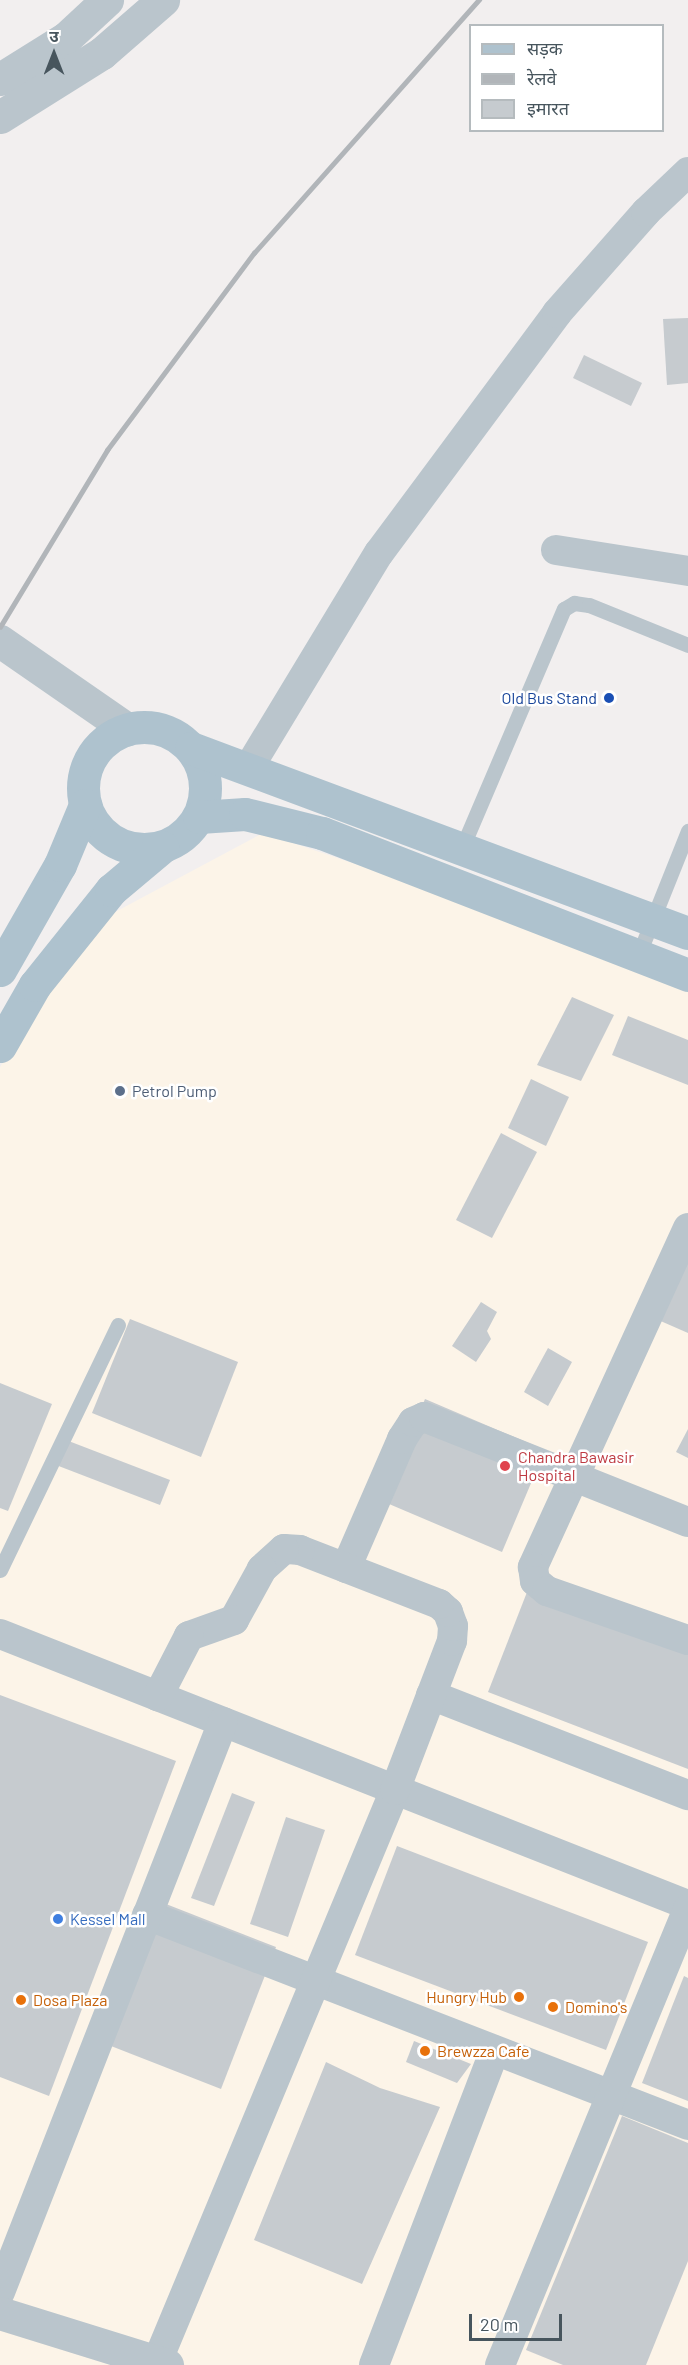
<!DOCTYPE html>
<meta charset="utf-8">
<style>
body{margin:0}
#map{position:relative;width:688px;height:2365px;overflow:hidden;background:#f2efef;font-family:Barlow,"Noto Sans Devanagari",sans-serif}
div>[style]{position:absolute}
.commercial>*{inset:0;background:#fcf4e8}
.building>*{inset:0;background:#c6cbcf}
.service>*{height:15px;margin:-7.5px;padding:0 7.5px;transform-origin:7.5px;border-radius:7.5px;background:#bac5cc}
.minor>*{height:30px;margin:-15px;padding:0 15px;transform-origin:15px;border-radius:15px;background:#bac5cc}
.tertiary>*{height:33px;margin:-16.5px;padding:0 16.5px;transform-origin:16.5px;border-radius:16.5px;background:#bac5cc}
.primary>*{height:33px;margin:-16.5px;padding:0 16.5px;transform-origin:16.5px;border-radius:16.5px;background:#aec2ce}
.primary>.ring{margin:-16.5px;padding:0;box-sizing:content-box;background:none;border:33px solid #aec2ce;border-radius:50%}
.rail>*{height:4.5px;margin:-2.25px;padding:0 2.25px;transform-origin:2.25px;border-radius:2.25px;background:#b1b5b9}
.dots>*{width:16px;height:16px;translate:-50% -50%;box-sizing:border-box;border:3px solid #fff;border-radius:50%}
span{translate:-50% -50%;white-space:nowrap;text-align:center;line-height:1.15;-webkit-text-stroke:5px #fff;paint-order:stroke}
.transit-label{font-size:16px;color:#164399}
.right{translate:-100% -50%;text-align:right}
.service-label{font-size:16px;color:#4e5e75}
.left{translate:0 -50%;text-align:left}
.health-label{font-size:16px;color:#be3a42}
.shop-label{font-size:16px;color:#366cbe}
.food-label{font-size:16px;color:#c56008}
.legend{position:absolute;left:469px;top:24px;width:195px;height:108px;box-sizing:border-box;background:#fff;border:2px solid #b5bbbe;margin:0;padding:8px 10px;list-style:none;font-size:18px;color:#47555d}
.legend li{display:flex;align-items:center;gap:12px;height:30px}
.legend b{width:30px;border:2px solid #b5bbbe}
.north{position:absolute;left:24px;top:24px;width:60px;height:60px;-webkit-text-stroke:4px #fff;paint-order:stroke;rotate:0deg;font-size:16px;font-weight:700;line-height:24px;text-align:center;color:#47555d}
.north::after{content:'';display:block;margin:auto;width:21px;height:27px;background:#47555d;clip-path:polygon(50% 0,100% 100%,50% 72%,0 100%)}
.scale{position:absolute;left:469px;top:2314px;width:93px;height:27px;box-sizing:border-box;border:3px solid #47555d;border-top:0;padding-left:8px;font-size:18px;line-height:21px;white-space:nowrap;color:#47555d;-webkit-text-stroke:4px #fff;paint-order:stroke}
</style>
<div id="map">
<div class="commercial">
<i style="clip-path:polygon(263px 833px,688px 976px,688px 2365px,0 2365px,0 1067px,89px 926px)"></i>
</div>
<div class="building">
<i style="clip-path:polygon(688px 318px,688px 383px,667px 385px,663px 319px)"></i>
<i style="clip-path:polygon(584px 355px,642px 383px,631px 406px,573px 378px)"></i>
<i style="clip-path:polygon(572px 997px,614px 1015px,581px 1081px,537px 1065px)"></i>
<i style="clip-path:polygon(628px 1016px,688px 1040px,688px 1085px,612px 1055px)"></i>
<i style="clip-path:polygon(531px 1079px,569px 1097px,546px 1146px,508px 1128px)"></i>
<i style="clip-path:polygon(501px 1133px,537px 1152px,492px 1238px,456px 1220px)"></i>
<i style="clip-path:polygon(688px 1244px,688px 1333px,656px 1319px)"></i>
<i style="clip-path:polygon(481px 1302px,497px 1312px,487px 1331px,491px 1339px,476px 1362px,452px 1346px)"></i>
<i style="clip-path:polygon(130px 1319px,238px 1362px,201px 1457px,92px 1413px)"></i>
<i style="clip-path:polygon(548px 1348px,572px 1362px,548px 1406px,524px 1392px)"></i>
<i style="clip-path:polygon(0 1383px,52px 1404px,8px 1511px,0 1508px)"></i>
<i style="clip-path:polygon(425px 1399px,545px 1450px,502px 1552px,382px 1501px)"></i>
<i style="clip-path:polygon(688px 1429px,688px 1458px,676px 1452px)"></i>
<i style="clip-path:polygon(66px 1440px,170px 1480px,160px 1505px,56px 1465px)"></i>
<i style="clip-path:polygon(529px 1587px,688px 1648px,688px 1769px,488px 1692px)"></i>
<i style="clip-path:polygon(0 1695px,176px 1761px,49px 2096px,0 2077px)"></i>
<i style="clip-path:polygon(232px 1793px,255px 1802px,214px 1906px,191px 1898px)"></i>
<i style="clip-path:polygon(286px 1817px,325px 1830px,288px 1937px,250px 1924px)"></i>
<i style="clip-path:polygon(397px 1846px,648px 1942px,606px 2050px,355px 1955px)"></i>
<i style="clip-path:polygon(166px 1904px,276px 1947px,221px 2089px,111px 2046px)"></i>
<i style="clip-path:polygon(684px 1976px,688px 1978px,688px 2101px,642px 2083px)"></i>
<i style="clip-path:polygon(414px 2041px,471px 2064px,457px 2083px,406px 2062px)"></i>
<i style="clip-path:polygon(326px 2062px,380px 2088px,440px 2107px,362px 2284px,254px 2240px)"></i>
<i style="clip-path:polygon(622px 2116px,688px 2143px,688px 2261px,646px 2365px,563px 2365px,526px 2350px)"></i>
</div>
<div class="service">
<i style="left:461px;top:850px;width:262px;rotate:-66.9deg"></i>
<i style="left:564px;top:609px;width:12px;rotate:-31deg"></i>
<i style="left:574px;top:603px;width:15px;rotate:8deg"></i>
<i style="left:589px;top:605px;width:107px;rotate:22deg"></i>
<i style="left:638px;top:956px;width:135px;rotate:-68.2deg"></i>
<i style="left:0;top:1570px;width:272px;rotate:-64.3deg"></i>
</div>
<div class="minor">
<i style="left:556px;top:550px;width:134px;rotate:9deg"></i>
<i style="left:248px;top:769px;width:253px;rotate:-58.8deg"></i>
<i style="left:379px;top:553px;width:299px;rotate:-53.4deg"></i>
<i style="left:557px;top:313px;width:135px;rotate:-48.6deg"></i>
<i style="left:646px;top:212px;width:58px;rotate:-43.6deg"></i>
<i style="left:688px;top:1228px;width:373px;rotate:114.6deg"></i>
<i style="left:533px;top:1567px;width:14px;rotate:82deg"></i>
<i style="left:535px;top:1581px;width:16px;rotate:40deg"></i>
<i style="left:547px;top:1591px;width:149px;rotate:19.2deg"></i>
<i style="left:346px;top:1568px;width:141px;rotate:-66.5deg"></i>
<i style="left:402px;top:1439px;width:20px;rotate:-57deg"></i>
<i style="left:413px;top:1422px;width:12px;rotate:-24deg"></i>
<i style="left:424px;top:1417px;width:284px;rotate:21.7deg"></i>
<i style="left:0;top:1634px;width:739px;rotate:21.5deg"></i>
<i style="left:431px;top:1695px;width:276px;rotate:21.3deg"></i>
<i style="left:147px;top:1915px;width:580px;rotate:21.21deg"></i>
<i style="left:0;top:2292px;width:612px;rotate:-68.63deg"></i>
<i style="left:157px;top:2362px;width:620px;rotate:-67.41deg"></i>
<i style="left:395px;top:1790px;width:160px;rotate:-69.1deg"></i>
<i style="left:452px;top:1641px;width:15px;rotate:-86deg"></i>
<i style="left:453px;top:1626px;width:15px;rotate:-110deg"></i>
<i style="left:448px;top:1612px;width:12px;rotate:-138deg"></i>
<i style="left:439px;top:1604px;width:149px;rotate:-158.8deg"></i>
<i style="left:300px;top:1550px;width:16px;rotate:-176deg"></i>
<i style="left:284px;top:1549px;width:30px;rotate:138deg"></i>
<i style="left:262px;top:1569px;width:58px;rotate:118.8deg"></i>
<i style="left:234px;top:1620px;width:48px;rotate:160.4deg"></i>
<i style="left:189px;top:1636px;width:68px;rotate:117.3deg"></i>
<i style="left:374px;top:2365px;width:337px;rotate:-69deg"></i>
<i style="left:500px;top:2365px;width:493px;rotate:-67.6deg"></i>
</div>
<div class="tertiary">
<i style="left:0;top:79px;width:78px;rotate:-31.8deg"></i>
<i style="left:66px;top:38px;width:56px;rotate:-42.8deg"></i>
<i style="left:0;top:117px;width:120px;rotate:-32.1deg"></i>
<i style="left:102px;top:53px;width:81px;rotate:-41deg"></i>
<i style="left:0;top:641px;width:155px;rotate:34.7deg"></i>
<i style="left:0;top:2313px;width:175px;rotate:17.3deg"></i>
</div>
<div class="primary">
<i class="ring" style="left:83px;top:727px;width:89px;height:89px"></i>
<i style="left:191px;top:748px;width:530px;rotate:20.42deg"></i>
<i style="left:199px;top:817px;width:46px;rotate:-3.7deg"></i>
<i style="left:245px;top:814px;width:79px;rotate:13.9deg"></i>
<i style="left:322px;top:833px;width:393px;rotate:21.2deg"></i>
<i style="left:0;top:970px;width:121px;rotate:-60.3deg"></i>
<i style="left:60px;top:865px;width:65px;rotate:-67.4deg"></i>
<i style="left:0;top:1046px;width:70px;rotate:-60.2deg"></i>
<i style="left:35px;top:985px;width:122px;rotate:-51.3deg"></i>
<i style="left:111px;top:890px;width:67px;rotate:-40.1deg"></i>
</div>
<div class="rail">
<i style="left:0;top:627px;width:207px;rotate:-58.8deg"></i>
<i style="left:107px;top:450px;width:246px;rotate:-53.3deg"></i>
<i style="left:254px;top:253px;width:339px;rotate:-48.4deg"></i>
</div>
<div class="dots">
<i style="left:609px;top:698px;background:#1a4fb4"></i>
<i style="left:120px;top:1091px;background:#5c6f8a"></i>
<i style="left:505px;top:1466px;background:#e0444e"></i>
<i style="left:58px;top:1919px;background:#3f7fe0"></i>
<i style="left:519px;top:1997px;background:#e8710a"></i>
<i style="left:21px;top:2000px;background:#e8710a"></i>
<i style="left:553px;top:2007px;background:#e8710a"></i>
<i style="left:425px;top:2051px;background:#e8710a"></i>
</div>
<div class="transit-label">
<span class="right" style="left:597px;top:698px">Old Bus Stand</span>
</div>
<div class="service-label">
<span class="left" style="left:132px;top:1091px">Petrol Pump</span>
</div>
<div class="health-label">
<span class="left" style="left:518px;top:1466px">Chandra Bawasir<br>Hospital</span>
</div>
<div class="shop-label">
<span class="left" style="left:70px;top:1919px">Kessel Mall</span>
</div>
<div class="food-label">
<span class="right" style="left:507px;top:1997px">Hungry Hub</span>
<span class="left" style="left:33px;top:2000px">Dosa Plaza</span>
<span class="left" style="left:565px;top:2007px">Domino's</span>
<span class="left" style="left:437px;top:2051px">Brewzza Cafe</span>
</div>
<ul class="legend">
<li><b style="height:8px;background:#aec2ce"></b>सड़क</li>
<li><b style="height:8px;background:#b1b5b9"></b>रेलवे</li>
<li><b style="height:16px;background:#c6cbcf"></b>इमारत</li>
</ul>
<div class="north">उ</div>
<div class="scale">20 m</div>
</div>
